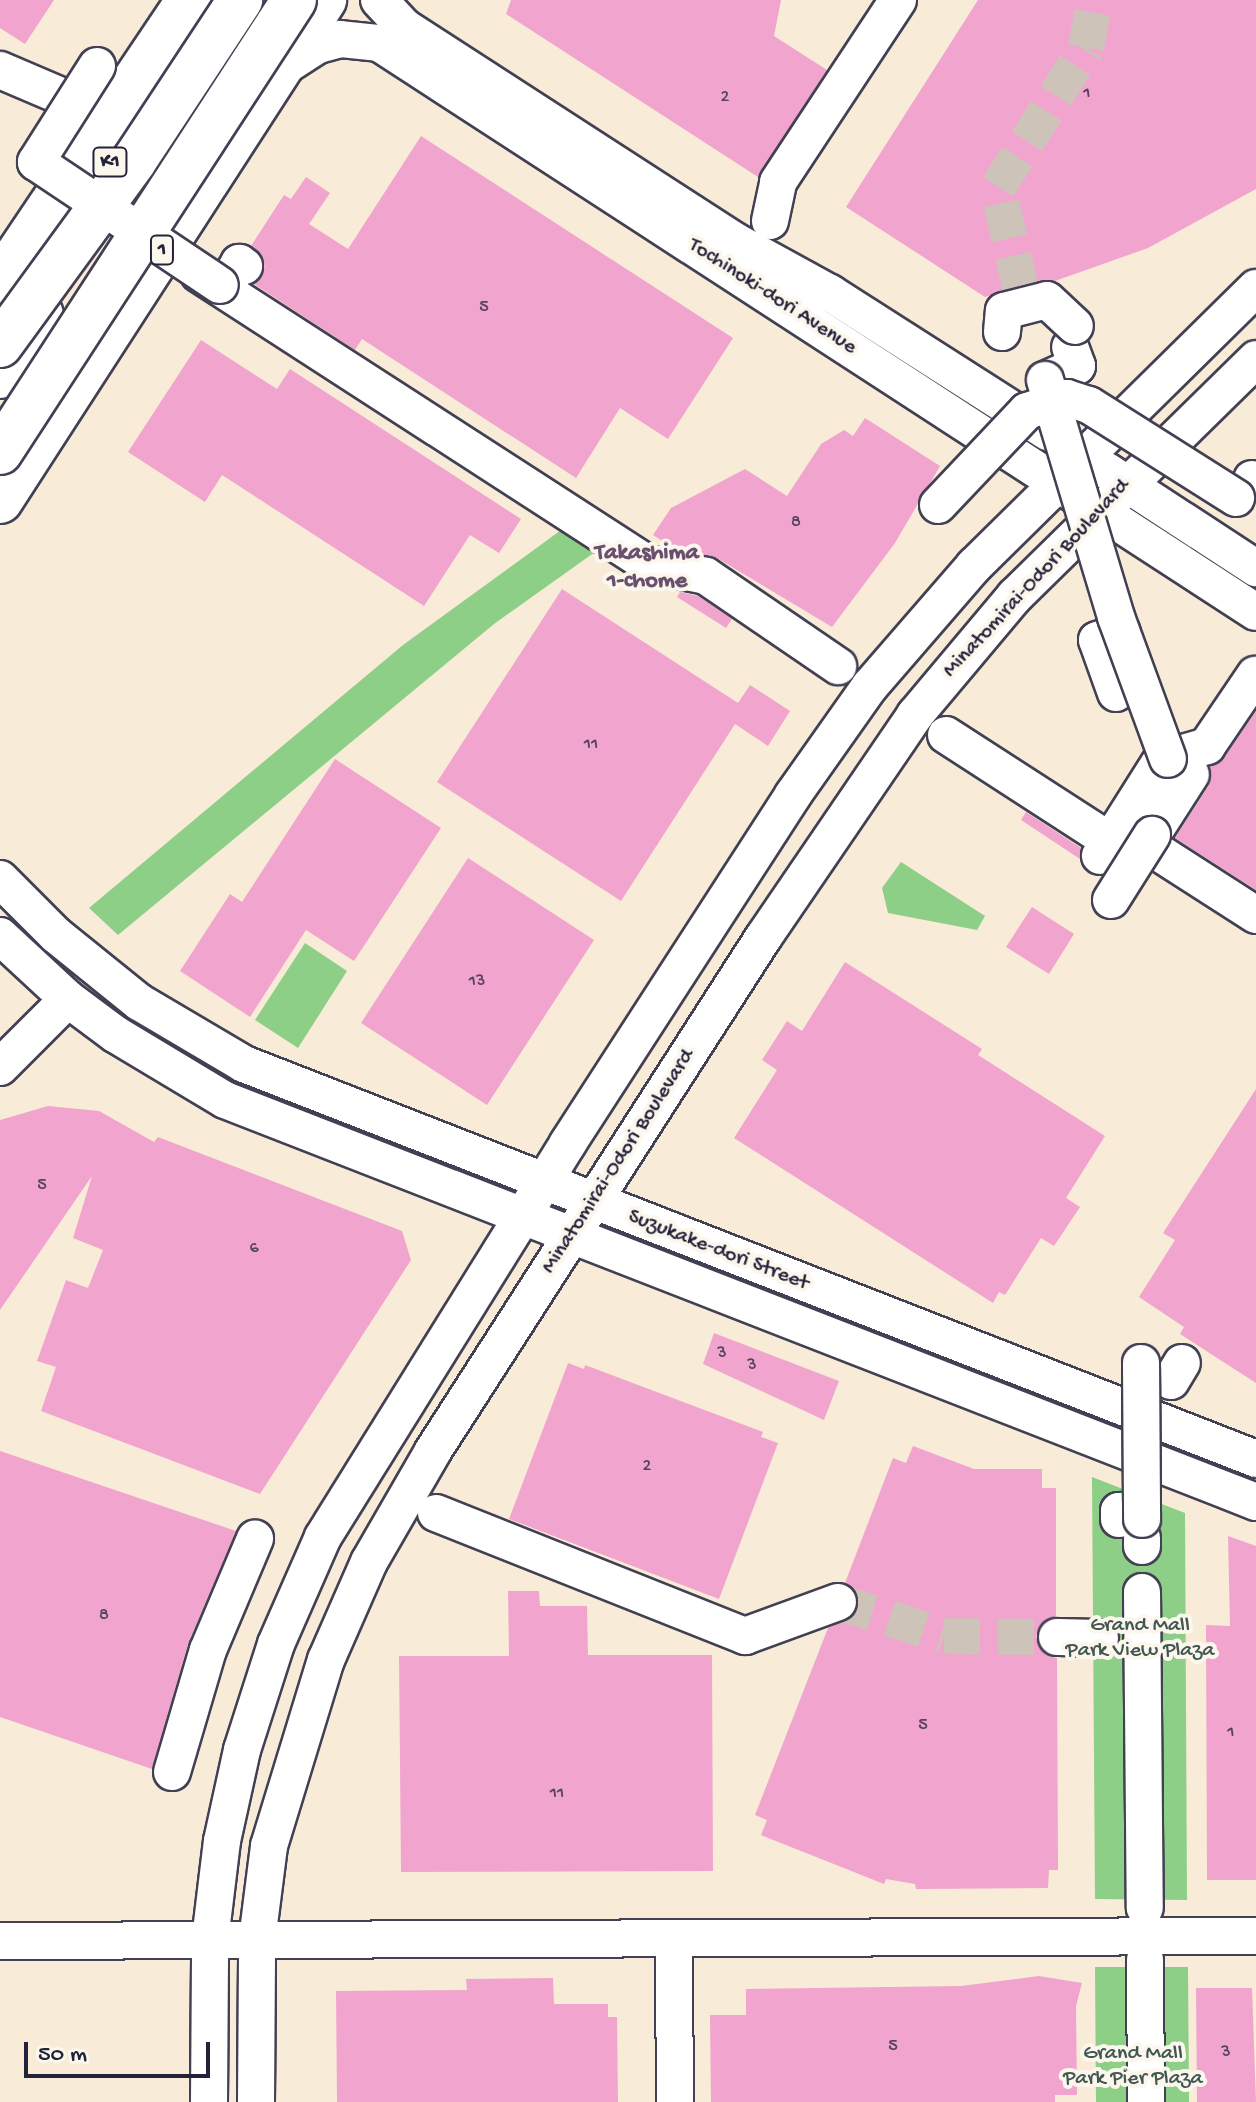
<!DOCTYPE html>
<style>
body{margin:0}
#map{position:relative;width:1256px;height:2102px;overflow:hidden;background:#f8ebd8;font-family:"Gochi Hand",sans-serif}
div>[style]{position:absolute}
.green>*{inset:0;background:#8dcf87}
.building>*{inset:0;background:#f1a5ce}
.minor-tunnel>*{height:36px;margin-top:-18px;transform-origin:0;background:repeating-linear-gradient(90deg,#cdc3b9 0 36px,transparent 0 54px)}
.roads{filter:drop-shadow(2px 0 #424053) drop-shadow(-2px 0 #424053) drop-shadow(0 2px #424053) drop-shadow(0 -2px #424053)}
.minor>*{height:36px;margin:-18px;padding:0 18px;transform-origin:18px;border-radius:18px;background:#fff}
.highway>*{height:44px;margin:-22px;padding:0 22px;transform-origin:22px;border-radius:22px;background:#fff}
.bridges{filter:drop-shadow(2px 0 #424053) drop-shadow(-2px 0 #424053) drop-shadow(0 2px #424053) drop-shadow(0 -2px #424053)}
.minor-bridge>*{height:36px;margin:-18px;padding:0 18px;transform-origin:18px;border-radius:18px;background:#fff}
.highway-bridge>*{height:44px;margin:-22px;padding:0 22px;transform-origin:22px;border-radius:22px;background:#fff}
span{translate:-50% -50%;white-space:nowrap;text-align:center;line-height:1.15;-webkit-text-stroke:8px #fbf7ec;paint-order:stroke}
.number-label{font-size:18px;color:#564360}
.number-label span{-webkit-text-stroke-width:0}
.shield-label span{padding:2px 6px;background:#fbf7ec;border:2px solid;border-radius:6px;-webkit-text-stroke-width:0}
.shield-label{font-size:20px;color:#22223b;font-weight:700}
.street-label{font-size:22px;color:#22223b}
.park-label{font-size:22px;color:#425652}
.neighbourhood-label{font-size:24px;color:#6a506e;font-weight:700}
.scale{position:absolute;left:24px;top:2042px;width:186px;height:36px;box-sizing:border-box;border:4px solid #22223b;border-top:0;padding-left:10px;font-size:24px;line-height:28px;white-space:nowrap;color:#22223b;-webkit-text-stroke:6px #fbf7ec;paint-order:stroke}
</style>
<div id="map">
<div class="green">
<i style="clip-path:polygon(568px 525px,602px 547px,494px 624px,118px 935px,89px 908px,403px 645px)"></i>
<i style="clip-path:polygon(901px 862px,985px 916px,977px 930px,888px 913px,882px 888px)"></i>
<i style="clip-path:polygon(305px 943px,347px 971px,298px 1048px,255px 1020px)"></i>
<i style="clip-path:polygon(1092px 1477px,1185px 1513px,1187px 1900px,1095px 1899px)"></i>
<i style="clip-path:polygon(1095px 1967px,1188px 1967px,1189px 2102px,1096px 2102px)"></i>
</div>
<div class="building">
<i style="clip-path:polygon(0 0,54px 0,25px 44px,0 28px)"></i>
<i style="clip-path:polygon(511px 0,781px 0,774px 36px,827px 70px,758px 177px,506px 14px)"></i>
<i style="clip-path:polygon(978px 0,1256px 0,1256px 189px,1148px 248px,1055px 281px,1042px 280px,985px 297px,846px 207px)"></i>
<i style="clip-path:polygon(421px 136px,733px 338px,668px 439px,620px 408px,576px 478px,362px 339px,355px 350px,254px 284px,265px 266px,251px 246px,284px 195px,291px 199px,306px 177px,330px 193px,309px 224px,348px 249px)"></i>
<i style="clip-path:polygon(201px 340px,277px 389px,290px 369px,521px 519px,499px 553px,470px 535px,424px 606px,222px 475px,205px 502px,128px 452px)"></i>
<i style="clip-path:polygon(865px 418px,940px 466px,895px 543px,832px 627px,717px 558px,673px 548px,653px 535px,671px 508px,745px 469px,787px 496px,821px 444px,844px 430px,853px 436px)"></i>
<i style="clip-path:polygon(562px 589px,738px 703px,750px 685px,790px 711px,768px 746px,735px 724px,621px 901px,437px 782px)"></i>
<i style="clip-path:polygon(680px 592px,698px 596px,732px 619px,726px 628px,677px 597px)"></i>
<i style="clip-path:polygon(1256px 711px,1256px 890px,1175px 838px,1209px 785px,1210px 767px,1224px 758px)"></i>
<i style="clip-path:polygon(335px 759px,441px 828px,354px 961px,306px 930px,250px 1017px,180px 971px,230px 894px,242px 902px)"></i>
<i style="clip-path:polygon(1026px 812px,1081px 848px,1080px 859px,1021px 820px)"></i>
<i style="clip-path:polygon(468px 858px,594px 940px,487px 1105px,361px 1023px)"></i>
<i style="clip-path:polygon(1032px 907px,1074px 934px,1049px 974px,1006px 947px)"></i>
<i style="clip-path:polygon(845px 962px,982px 1049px,978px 1055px,1105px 1136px,1066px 1198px,1080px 1207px,1054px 1246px,1041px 1238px,1005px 1295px,999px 1292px,993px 1303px,734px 1138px,777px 1070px,762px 1060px,787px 1021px,802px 1031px)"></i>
<i style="clip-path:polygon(1256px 1089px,1256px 1383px,1180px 1334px,1184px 1327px,1139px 1297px,1175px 1240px,1163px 1233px)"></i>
<i style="clip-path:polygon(48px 1106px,99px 1111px,154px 1142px,158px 1137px,402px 1231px,411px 1260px,260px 1494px,41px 1411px,56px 1367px,37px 1361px,66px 1280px,88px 1288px,103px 1250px,73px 1238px,92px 1176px,0 1310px,0 1120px)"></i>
<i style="clip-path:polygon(714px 1333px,839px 1381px,824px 1420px,703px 1364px)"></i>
<i style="clip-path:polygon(568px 1363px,584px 1369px,585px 1365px,763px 1432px,761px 1437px,778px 1443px,719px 1599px,509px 1519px)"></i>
<i style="clip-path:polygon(913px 1446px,974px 1469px,1042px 1469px,1042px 1488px,1056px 1488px,1056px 1616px,1040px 1625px,1036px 1637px,1045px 1654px,1057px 1658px,1058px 1870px,1049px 1870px,1048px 1888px,916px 1889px,915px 1884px,886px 1879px,884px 1884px,761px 1835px,767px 1820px,755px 1815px,828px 1628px,854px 1616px,858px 1606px,857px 1594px,845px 1583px,893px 1458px,906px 1463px)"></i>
<i style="clip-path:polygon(0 1451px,236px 1531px,188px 1644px,152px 1769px,0 1717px)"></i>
<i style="clip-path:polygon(1228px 1536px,1256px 1546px,1256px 1880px,1207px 1880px,1206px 1625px,1230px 1626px)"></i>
<i style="clip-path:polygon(508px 1591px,539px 1591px,540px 1606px,587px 1606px,588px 1655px,712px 1655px,713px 1871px,401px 1872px,399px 1656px,509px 1656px)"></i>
<i style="clip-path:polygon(1039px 1976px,1082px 1983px,1076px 2006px,1077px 2095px,1055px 2095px,1055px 2102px,711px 2102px,710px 2015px,746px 2015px,746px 1989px,961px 1986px)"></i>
<i style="clip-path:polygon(553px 1978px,554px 2004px,608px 2004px,608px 2017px,617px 2017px,618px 2102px,337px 2102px,336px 1991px,467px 1990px,466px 1979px)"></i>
<i style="clip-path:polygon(1196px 1988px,1252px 1988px,1256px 2102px,1197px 2102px)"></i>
</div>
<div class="minor-tunnel">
<i style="left:1021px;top:291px;width:107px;rotate:-102.5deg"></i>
<i style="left:998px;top:187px;width:165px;rotate:-57.7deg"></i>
<i style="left:1086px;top:48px;width:49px;rotate:-79.4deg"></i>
<i style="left:838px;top:1602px;width:111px;rotate:17.8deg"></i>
<i style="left:944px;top:1636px;width:113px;rotate:0.5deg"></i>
</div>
<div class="roads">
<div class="minor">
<i style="left:379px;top:0;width:37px;rotate:47deg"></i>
<i style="left:404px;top:27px;width:392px;rotate:32.9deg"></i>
<i style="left:733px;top:240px;width:111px;rotate:28.7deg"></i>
<i style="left:830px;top:293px;width:258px;rotate:32.6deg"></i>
<i style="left:0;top:70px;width:112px;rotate:23.1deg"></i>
<i style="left:279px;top:70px;width:46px;rotate:-32.7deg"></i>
<i style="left:318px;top:45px;width:23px;rotate:-15deg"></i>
<i style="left:340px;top:39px;width:39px;rotate:6deg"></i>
<i style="left:379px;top:43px;width:1045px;rotate:32.98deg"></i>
<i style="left:770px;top:221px;width:40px;rotate:-78deg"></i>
<i style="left:778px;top:182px;width:218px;rotate:-56.6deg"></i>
<i style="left:199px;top:274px;width:535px;rotate:32.86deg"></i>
<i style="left:648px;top:564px;width:59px;rotate:11.7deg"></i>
<i style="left:706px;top:576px;width:160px;rotate:34.3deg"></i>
<i style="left:222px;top:282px;width:5px;rotate:37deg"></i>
<i style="left:226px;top:285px;width:26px;rotate:-59deg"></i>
<i style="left:239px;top:263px;width:6px;rotate:31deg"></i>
<i style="left:1045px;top:380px;width:35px;rotate:-24deg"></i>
<i style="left:1077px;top:366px;width:20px;rotate:-110deg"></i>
<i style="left:1107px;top:471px;width:178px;rotate:33.1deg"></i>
<i style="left:1252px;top:479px;width:5px;rotate:37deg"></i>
<i style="left:1116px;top:693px;width:56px;rotate:-109.7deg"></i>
<i style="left:1097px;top:640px;width:26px;rotate:-18deg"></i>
<i style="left:946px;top:735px;width:195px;rotate:32.9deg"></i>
<i style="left:1110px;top:841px;width:18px;rotate:124deg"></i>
<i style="left:1119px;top:827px;width:80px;rotate:-57.7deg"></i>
<i style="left:1162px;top:759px;width:47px;rotate:-16.1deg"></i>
<i style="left:1207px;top:746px;width:86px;rotate:-55.9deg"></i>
<i style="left:1119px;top:827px;width:163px;rotate:32.7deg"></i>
<i style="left:1152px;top:835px;width:72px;rotate:-57.4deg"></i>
<i style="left:0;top:879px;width:79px;rotate:45deg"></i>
<i style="left:56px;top:935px;width:107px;rotate:38.9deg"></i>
<i style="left:139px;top:1002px;width:122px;rotate:30.6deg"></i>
<i style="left:244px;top:1064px;width:1086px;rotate:21.32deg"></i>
<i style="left:0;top:936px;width:93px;rotate:42.8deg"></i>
<i style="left:68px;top:999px;width:59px;rotate:36.7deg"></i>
<i style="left:115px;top:1034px;width:128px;rotate:31deg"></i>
<i style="left:225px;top:1100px;width:1107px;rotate:21.3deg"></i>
<i style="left:0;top:1067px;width:96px;rotate:-45deg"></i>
<i style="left:1171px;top:1381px;width:21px;rotate:-59deg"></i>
<i style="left:436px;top:1513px;width:333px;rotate:21.7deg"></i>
<i style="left:745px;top:1636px;width:99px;rotate:-20.1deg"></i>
<i style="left:1119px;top:1519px;width:8px;rotate:-90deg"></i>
<i style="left:1119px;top:1511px;width:23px;rotate:-2deg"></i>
<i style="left:1142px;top:1538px;width:8px;rotate:90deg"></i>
<i style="left:1142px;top:1592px;width:316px;rotate:89.5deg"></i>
<i style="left:1057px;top:1637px;width:43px;rotate:1.3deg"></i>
<i style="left:172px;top:1772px;width:127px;rotate:-73.6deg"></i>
<i style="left:208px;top:1650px;width:121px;rotate:-67.1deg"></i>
<i style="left:674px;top:1938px;width:164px;rotate:89.7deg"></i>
<i style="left:0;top:1941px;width:1256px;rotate:-0.23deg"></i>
<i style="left:1145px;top:1960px;width:142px;rotate:89.6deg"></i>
<i style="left:209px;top:2102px;width:162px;rotate:-89.6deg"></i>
<i style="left:210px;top:1940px;width:100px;rotate:-83.1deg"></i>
<i style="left:222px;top:1841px;width:93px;rotate:-77.6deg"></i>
<i style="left:242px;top:1750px;width:111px;rotate:-72.2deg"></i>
<i style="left:276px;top:1644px;width:117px;rotate:-66.3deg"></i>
<i style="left:323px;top:1537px;width:464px;rotate:-58.1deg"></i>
<i style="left:568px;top:1143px;width:414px;rotate:-57.1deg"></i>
<i style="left:793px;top:795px;width:133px;rotate:-54.8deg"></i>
<i style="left:870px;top:686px;width:159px;rotate:-49.1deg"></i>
<i style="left:974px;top:566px;width:396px;rotate:-44.6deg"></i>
<i style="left:256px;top:2102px;width:162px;rotate:-89.6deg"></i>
<i style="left:257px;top:1940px;width:95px;rotate:-82.7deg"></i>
<i style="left:269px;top:1846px;width:195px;rotate:-73deg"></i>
<i style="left:326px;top:1660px;width:107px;rotate:-66.3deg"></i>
<i style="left:369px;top:1562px;width:128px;rotate:-60deg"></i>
<i style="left:433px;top:1451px;width:610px;rotate:-57.25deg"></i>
<i style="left:763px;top:938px;width:270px;rotate:-55.7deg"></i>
<i style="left:915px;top:715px;width:155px;rotate:-50deg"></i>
<i style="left:1015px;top:596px;width:338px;rotate:-44.5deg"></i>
</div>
<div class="highway">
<i style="left:0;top:281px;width:339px;rotate:-56.1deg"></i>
<i style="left:0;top:376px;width:74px;rotate:-56.5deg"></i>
<i style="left:0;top:501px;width:597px;rotate:-57.11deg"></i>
</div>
</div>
<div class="bridges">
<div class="minor-bridge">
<i style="left:97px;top:66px;width:114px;rotate:122.4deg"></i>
<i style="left:36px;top:162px;width:221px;rotate:33.8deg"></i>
<i style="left:1002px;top:332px;width:21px;rotate:-85deg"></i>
<i style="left:1004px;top:311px;width:44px;rotate:-14.3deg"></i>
<i style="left:1047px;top:300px;width:38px;rotate:43deg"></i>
<i style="left:1045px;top:380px;width:247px;rotate:73.3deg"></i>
<i style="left:1116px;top:617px;width:151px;rotate:69.9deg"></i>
<i style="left:938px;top:505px;width:129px;rotate:-46.6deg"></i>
<i style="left:1027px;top:411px;width:42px;rotate:-18deg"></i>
<i style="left:1067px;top:398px;width:23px;rotate:18deg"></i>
<i style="left:1089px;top:405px;width:174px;rotate:32.3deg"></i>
<i style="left:1111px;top:900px;width:77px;rotate:-57.8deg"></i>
<i style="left:1141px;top:1363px;width:156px;rotate:89.6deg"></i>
</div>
<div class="highway-bridge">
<i style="left:0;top:345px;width:228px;rotate:-53.9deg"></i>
<i style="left:134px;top:161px;width:193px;rotate:-56.6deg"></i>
<i style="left:0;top:452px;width:539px;rotate:-56.96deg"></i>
</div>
</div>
<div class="number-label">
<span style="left:1087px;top:94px">1</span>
<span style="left:725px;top:98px">2</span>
<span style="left:484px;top:308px">5</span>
<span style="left:796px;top:523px">8</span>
<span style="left:591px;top:745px">11</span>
<span style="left:477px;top:982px">13</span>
<span style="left:42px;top:1186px">5</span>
<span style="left:254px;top:1249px">6</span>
<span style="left:722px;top:1354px">3</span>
<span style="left:752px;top:1366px">3</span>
<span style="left:647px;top:1467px">2</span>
<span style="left:104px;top:1616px">8</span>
<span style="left:923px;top:1726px">5</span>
<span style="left:1231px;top:1733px">1</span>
<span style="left:557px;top:1794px">11</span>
<span style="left:893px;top:2047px">5</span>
<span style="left:1226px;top:2053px">3</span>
</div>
<div class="shield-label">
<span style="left:110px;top:162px">K1</span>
<span style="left:162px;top:250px">1</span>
</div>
<div class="street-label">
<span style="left:772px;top:297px;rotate:33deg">Tochinoki-dori Avenue</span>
<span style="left:1037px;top:579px;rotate:-47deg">Minatomirai-Odori Boulevard</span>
<span style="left:619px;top:1162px;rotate:-57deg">Minatomirai-Odori Boulevard</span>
<span style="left:718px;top:1251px;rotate:21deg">Suzukake-dori Street</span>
</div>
<div class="park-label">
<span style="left:1140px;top:1639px">Grand Mall<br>Park View Plaza</span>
<span style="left:1133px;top:2067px">Grand Mall<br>Park Pier Plaza</span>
</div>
<div class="neighbourhood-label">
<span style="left:647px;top:568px">Takashima<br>1-chome</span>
</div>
<div class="scale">50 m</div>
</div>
